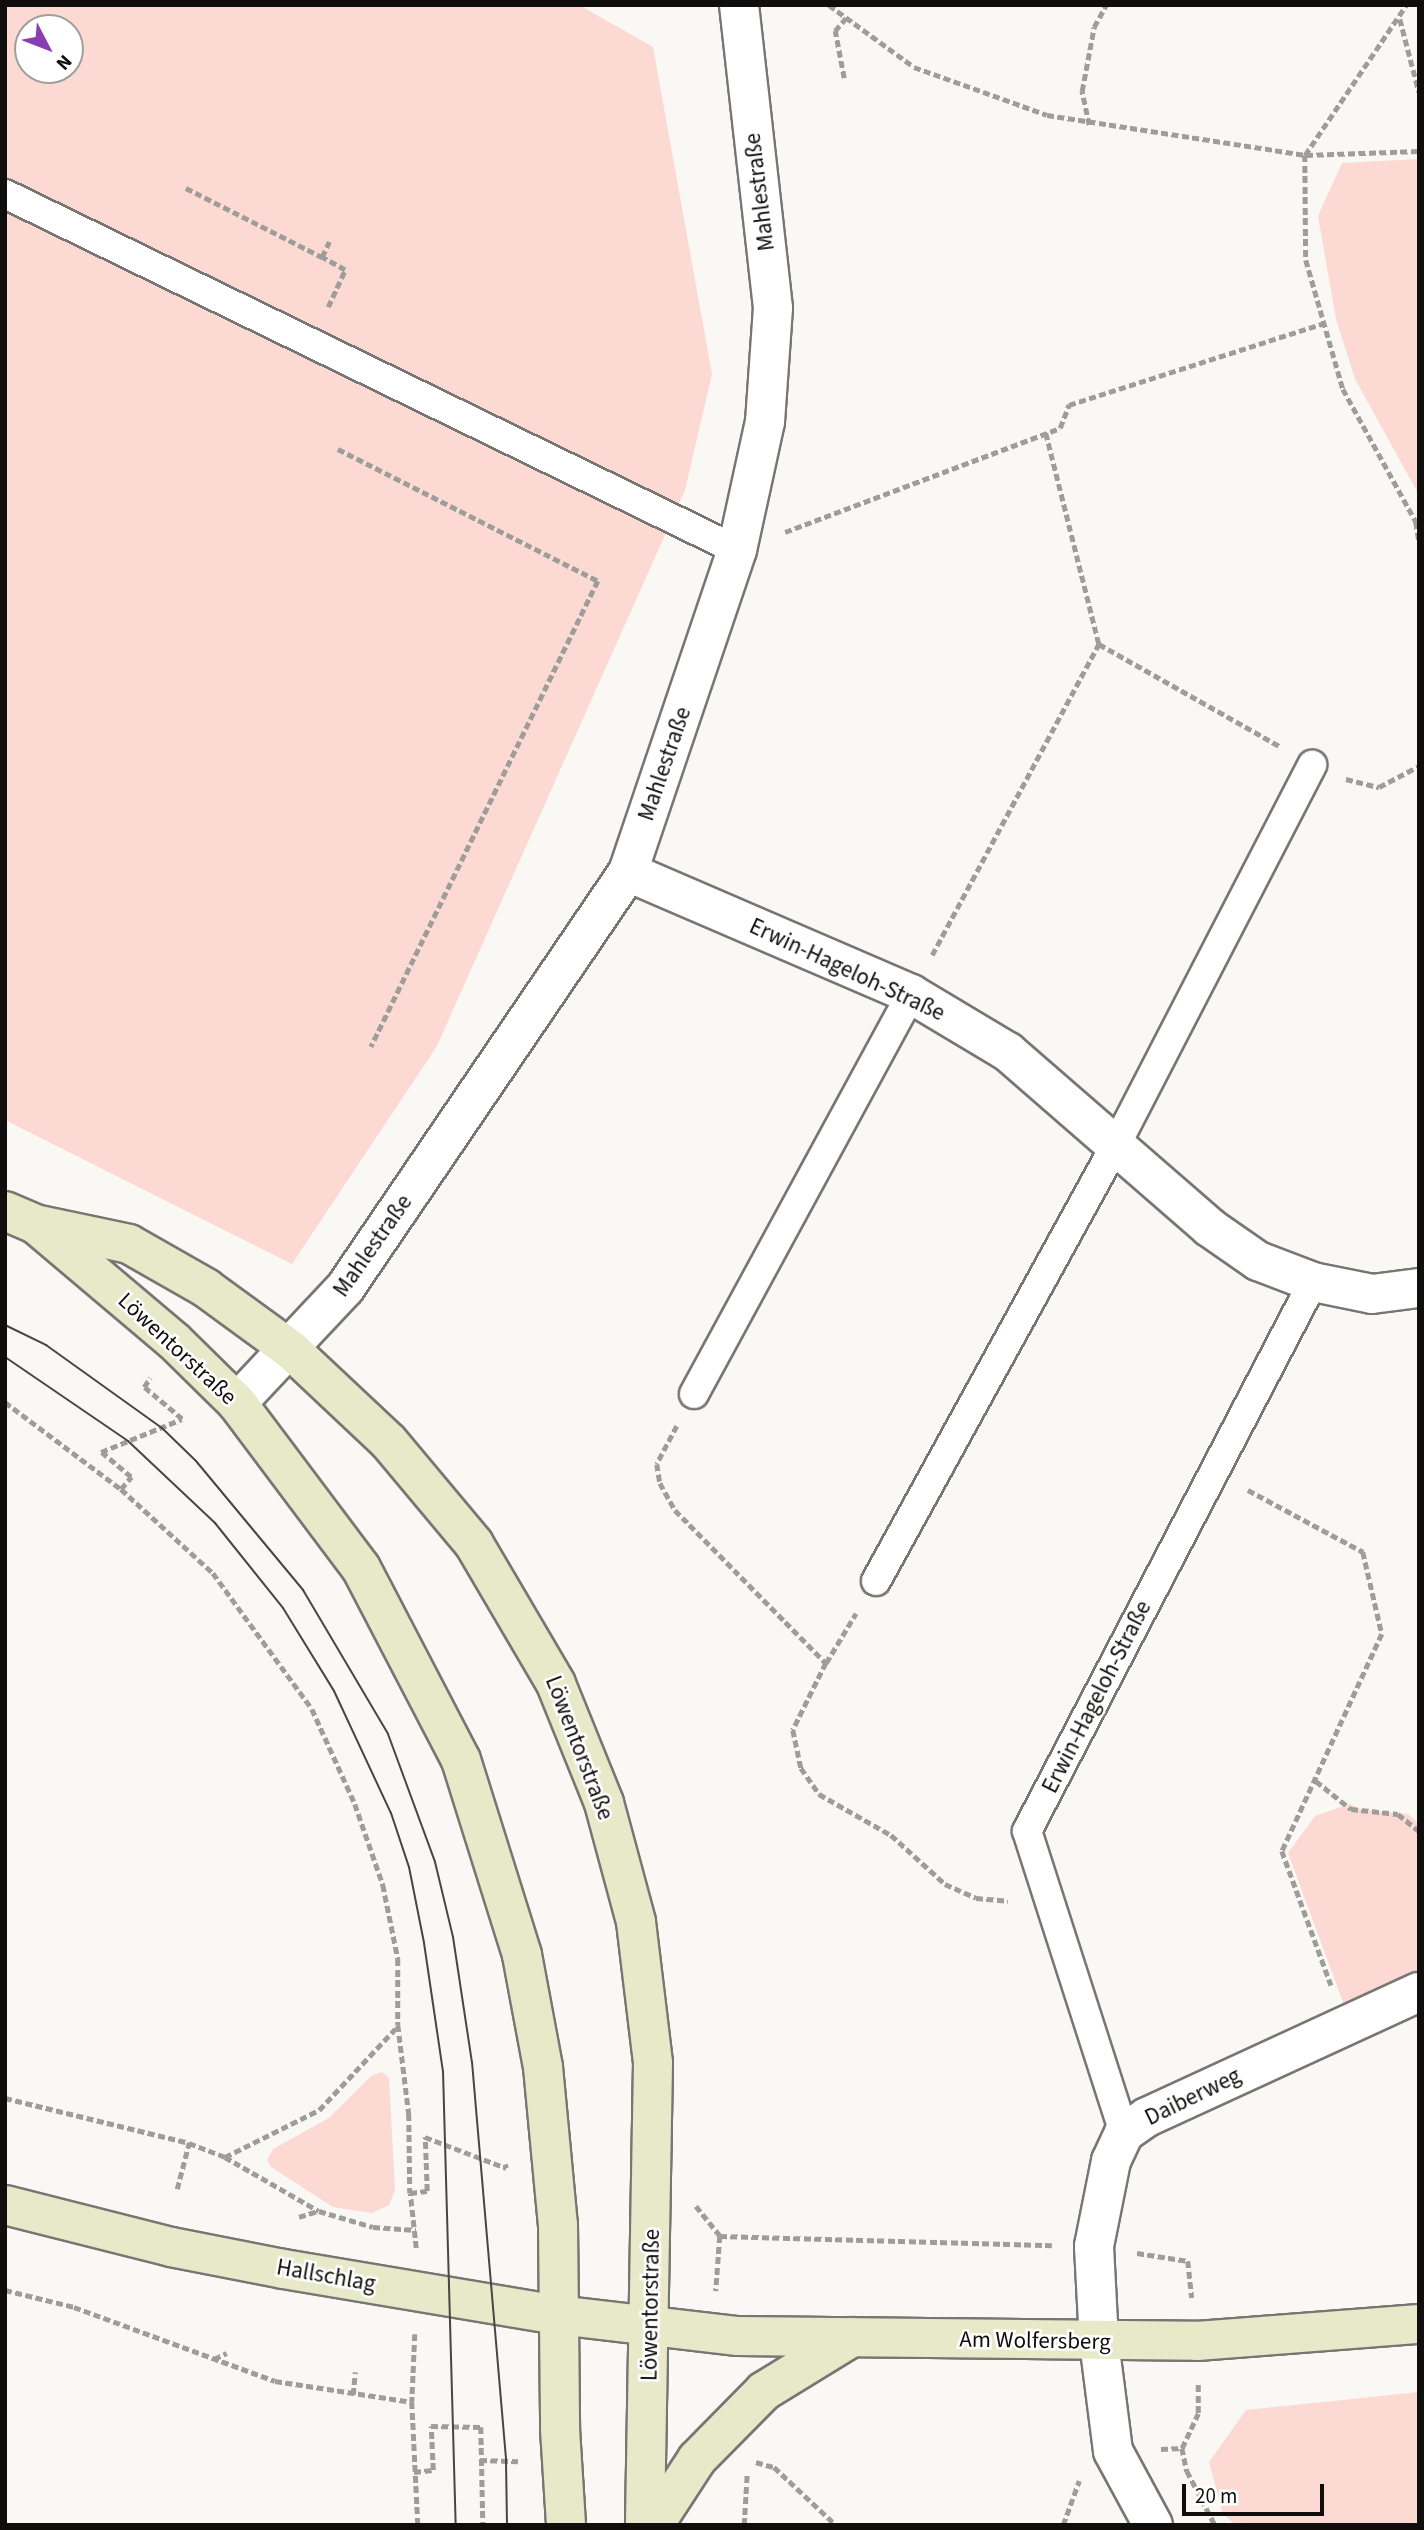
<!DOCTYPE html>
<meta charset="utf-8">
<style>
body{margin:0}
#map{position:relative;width:1424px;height:2530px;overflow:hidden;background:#f9f8f4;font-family:"Source Sans 3",sans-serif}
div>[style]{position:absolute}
.green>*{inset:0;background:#fcdad3}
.path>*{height:4.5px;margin-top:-2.25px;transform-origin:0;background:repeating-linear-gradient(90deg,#9e9d9a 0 7px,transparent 0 10.5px)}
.roads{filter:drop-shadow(2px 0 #787673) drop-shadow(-2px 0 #787673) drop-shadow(0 2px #787673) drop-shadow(0 -2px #787673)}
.service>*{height:28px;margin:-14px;padding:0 14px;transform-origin:14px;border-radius:14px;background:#fff}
.minor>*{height:38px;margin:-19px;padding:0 19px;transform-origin:19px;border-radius:19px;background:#fff}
.secondary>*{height:38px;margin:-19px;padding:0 19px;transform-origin:19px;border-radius:19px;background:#e7e9c9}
.tram>*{height:2px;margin:-1px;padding:0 1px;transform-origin:1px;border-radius:1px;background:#474645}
span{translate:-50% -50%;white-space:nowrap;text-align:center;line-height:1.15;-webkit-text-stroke:5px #fff;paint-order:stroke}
.street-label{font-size:23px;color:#0f0e0d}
.frame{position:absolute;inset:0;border:7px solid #0f0e0d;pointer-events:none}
.north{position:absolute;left:14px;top:14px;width:70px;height:70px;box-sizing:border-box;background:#fff;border:2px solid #9f9f9e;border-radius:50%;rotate:132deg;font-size:19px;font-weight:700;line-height:28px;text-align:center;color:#0f0e0d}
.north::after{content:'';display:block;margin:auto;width:24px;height:32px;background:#873eb0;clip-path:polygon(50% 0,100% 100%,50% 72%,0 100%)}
.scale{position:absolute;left:1182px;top:2484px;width:142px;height:32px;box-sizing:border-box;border:4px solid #0f0e0d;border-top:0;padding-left:9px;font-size:21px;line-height:24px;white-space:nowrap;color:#0f0e0d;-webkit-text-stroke:5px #fff;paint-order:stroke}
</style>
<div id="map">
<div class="green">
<i style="clip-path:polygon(evenodd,5px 5px,579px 5px,653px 47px,712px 374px,685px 490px,437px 1046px,292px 1264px,5px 1120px,5px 5px,28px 28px,70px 28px,70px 70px,28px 70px,28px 28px)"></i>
<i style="clip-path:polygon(1419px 159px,1419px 495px,1355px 379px,1336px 319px,1318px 216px,1342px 163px)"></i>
<i style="clip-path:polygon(1350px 1804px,1363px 1810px,1408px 1814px,1419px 1824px,1419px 1992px,1351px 2024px,1288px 1853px,1315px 1816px)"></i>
<i style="clip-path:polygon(382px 2072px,389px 2078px,395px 2190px,389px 2205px,372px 2213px,333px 2207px,271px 2167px,267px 2160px,273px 2149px,329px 2118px,371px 2076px)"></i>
<i style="clip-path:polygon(1419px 2392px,1419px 2525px,1236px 2525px,1223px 2514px,1209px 2462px,1246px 2410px)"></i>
</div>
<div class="path">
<i style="left:829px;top:5px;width:105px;rotate:36.1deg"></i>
<i style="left:914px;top:67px;width:141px;rotate:19.8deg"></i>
<i style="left:1047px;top:115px;width:261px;rotate:8.8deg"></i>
<i style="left:1305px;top:155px;width:105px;rotate:89.5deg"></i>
<i style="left:1306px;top:260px;width:134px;rotate:74deg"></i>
<i style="left:1343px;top:389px;width:152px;rotate:61.2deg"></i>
<i style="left:1416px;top:522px;width:18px;rotate:81deg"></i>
<i style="left:1400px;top:19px;width:75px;rotate:75.4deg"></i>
<i style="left:844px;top:78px;width:48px;rotate:-100.8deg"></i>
<i style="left:835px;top:31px;width:17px;rotate:-50deg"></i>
<i style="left:1089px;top:125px;width:35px;rotate:-102deg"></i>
<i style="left:1082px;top:91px;width:65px;rotate:-79.4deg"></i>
<i style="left:1094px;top:27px;width:25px;rotate:-61deg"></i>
<i style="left:1305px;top:155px;width:181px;rotate:-56deg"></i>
<i style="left:1306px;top:155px;width:113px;rotate:-2deg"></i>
<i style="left:186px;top:188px;width:153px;rotate:26.9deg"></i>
<i style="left:328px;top:307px;width:41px;rotate:-65.3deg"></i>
<i style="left:345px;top:270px;width:26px;rotate:-151deg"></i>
<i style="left:322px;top:257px;width:17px;rotate:-65deg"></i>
<i style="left:1046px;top:433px;width:218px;rotate:75.9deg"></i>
<i style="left:1099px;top:644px;width:207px;rotate:29.5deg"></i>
<i style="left:338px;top:449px;width:292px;rotate:26.9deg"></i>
<i style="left:598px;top:581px;width:518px;rotate:115.97deg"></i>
<i style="left:785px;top:532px;width:294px;rotate:-20.7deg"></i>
<i style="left:1060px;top:428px;width:25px;rotate:-69deg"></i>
<i style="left:1069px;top:405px;width:269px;rotate:-17.8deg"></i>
<i style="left:1346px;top:779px;width:34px;rotate:14deg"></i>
<i style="left:1379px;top:787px;width:45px;rotate:-27.7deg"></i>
<i style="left:932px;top:955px;width:353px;rotate:-61.8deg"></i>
<i style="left:5px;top:1402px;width:145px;rotate:36.9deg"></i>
<i style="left:121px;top:1489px;width:125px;rotate:42.4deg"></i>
<i style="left:213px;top:1573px;width:168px;rotate:53.9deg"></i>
<i style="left:312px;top:1709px;width:104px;rotate:65.6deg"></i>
<i style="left:355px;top:1804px;width:86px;rotate:70.9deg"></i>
<i style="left:383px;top:1885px;width:76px;rotate:78.5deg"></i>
<i style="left:398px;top:1959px;width:66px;rotate:90deg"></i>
<i style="left:398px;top:2025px;width:90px;rotate:83deg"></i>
<i style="left:409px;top:2114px;width:79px;rotate:89.3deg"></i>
<i style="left:677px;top:1426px;width:43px;rotate:117.8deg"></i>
<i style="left:657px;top:1464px;width:19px;rotate:81deg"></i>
<i style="left:660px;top:1483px;width:31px;rotate:61deg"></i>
<i style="left:675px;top:1510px;width:215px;rotate:45.4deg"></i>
<i style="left:826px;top:1663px;width:58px;rotate:-59deg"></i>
<i style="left:121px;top:1489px;width:16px;rotate:-50deg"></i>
<i style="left:131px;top:1477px;width:39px;rotate:-140deg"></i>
<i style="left:101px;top:1452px;width:87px;rotate:-22.2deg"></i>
<i style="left:182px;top:1419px;width:50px;rotate:-139.9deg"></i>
<i style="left:144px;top:1387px;width:11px;rotate:-56deg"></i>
<i style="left:1248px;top:1490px;width:131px;rotate:28.3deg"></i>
<i style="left:1363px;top:1552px;width:84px;rotate:77deg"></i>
<i style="left:1382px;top:1634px;width:239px;rotate:114.7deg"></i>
<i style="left:1282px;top:1851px;width:143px;rotate:69.9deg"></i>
<i style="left:826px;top:1663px;width:75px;rotate:116.2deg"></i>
<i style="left:793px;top:1730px;width:39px;rotate:78deg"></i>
<i style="left:801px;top:1768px;width:32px;rotate:55deg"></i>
<i style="left:819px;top:1794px;width:83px;rotate:29.7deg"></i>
<i style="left:891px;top:1835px;width:73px;rotate:42.2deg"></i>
<i style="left:945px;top:1884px;width:34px;rotate:24deg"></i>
<i style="left:976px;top:1898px;width:32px;rotate:5deg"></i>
<i style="left:1316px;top:1781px;width:45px;rotate:38.7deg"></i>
<i style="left:1351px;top:1809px;width:47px;rotate:6.1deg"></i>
<i style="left:1398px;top:1814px;width:27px;rotate:39deg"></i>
<i style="left:5px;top:2098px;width:189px;rotate:13.7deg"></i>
<i style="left:189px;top:2143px;width:39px;rotate:21deg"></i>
<i style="left:225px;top:2157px;width:108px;rotate:29.9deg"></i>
<i style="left:319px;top:2211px;width:56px;rotate:16.5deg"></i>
<i style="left:373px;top:2227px;width:43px;rotate:4deg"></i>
<i style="left:225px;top:2157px;width:105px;rotate:-26.6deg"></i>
<i style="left:319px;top:2110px;width:115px;rotate:-46.8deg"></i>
<i style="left:177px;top:2189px;width:48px;rotate:-75.4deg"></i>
<i style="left:696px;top:2206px;width:38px;rotate:51deg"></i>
<i style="left:720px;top:2236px;width:55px;rotate:94.2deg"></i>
<i style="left:299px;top:2217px;width:20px;rotate:-18deg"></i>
<i style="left:720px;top:2236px;width:332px;rotate:1.6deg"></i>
<i style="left:416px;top:2248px;width:55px;rotate:-96.2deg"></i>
<i style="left:410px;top:2193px;width:17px;rotate:-7deg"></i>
<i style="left:427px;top:2191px;width:54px;rotate:-92.1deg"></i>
<i style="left:425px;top:2137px;width:87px;rotate:20.9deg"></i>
<i style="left:506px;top:2168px;width:4px;rotate:-104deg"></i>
<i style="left:1137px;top:2253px;width:52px;rotate:8.9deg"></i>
<i style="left:1188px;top:2261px;width:37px;rotate:84deg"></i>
<i style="left:5px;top:2290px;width:71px;rotate:13.8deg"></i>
<i style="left:74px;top:2307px;width:214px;rotate:20.2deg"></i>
<i style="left:275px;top:2381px;width:139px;rotate:8.7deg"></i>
<i style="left:415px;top:2334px;width:68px;rotate:92.5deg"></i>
<i style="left:412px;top:2402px;width:123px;rotate:87.2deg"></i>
<i style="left:214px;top:2359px;width:14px;rotate:-25deg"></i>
<i style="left:353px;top:2395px;width:23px;rotate:-85deg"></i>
<i style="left:1182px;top:2448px;width:24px;rotate:78deg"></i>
<i style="left:1187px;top:2471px;width:61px;rotate:62.6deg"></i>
<i style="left:1161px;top:2449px;width:21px;rotate:-3deg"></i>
<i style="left:1182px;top:2448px;width:38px;rotate:-65deg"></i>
<i style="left:1198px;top:2413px;width:30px;rotate:-90deg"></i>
<i style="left:480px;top:2460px;width:38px;rotate:2deg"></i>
<i style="left:756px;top:2462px;width:19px;rotate:16deg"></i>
<i style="left:774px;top:2467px;width:85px;rotate:43.1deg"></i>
<i style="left:414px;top:2472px;width:19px;rotate:-6deg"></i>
<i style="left:433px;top:2470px;width:44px;rotate:-92.6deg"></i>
<i style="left:431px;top:2426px;width:50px;rotate:1.1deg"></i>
<i style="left:481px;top:2427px;width:98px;rotate:88.8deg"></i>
<i style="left:744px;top:2525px;width:52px;rotate:-86.7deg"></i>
<i style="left:1063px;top:2525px;width:47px;rotate:-70deg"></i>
</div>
<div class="roads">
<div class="service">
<i style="left:5px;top:194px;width:814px;rotate:25.94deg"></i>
<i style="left:694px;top:1394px;width:455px;rotate:-61.5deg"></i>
<i style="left:876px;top:1581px;width:498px;rotate:-61.2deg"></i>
<i style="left:1116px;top:1145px;width:428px;rotate:-62.7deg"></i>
<i style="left:1124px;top:2133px;width:317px;rotate:-107.8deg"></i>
<i style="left:1027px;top:1831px;width:619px;rotate:-62.48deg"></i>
</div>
<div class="minor">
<i style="left:628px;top:872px;width:308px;rotate:23.3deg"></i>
<i style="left:911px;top:994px;width:113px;rotate:30.9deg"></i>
<i style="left:1008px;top:1052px;width:267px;rotate:41deg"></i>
<i style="left:1209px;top:1227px;width:60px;rotate:34.8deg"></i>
<i style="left:1258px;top:1261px;width:59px;rotate:20.9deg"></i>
<i style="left:1313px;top:1282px;width:60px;rotate:11.5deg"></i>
<i style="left:1372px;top:1294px;width:47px;rotate:-7.3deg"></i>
<i style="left:237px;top:1403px;width:158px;rotate:-46.8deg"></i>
<i style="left:345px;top:1288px;width:503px;rotate:-55.77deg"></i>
<i style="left:628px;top:872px;width:340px;rotate:-71.3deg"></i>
<i style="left:737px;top:550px;width:131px;rotate:-77.7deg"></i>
<i style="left:765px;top:422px;width:114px;rotate:-86deg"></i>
<i style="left:773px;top:308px;width:305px;rotate:-96.4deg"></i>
<i style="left:1153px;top:2525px;width:84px;rotate:-118.4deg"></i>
<i style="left:1113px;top:2451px;width:110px;rotate:-97.3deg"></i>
<i style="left:1099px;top:2342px;width:96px;rotate:-93deg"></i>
<i style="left:1094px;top:2246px;width:87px;rotate:-78.7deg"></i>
<i style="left:1111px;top:2161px;width:31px;rotate:-65deg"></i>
<i style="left:1124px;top:2133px;width:28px;rotate:-35deg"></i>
<i style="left:1147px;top:2117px;width:299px;rotate:-24.7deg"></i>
</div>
<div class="secondary">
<i style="left:5px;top:1211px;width:33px;rotate:23deg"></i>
<i style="left:35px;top:1224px;width:96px;rotate:12deg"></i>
<i style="left:129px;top:1244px;width:89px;rotate:29.7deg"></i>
<i style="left:206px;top:1288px;width:105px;rotate:36.1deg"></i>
<i style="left:291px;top:1350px;width:133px;rotate:43.2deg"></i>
<i style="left:388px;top:1441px;width:134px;rotate:50.1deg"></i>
<i style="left:474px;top:1544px;width:162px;rotate:59.6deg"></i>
<i style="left:556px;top:1684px;width:128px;rotate:68deg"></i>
<i style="left:604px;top:1803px;width:123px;rotate:74.9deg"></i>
<i style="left:636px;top:1922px;width:142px;rotate:83.1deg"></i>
<i style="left:653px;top:2063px;width:462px;rotate:91deg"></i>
<i style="left:39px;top:1227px;width:177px;rotate:40.2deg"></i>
<i style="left:174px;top:1341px;width:88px;rotate:44.5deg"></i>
<i style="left:237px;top:1403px;width:206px;rotate:53.1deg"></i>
<i style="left:361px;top:1568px;width:216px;rotate:62.5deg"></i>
<i style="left:461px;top:1760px;width:204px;rotate:72.6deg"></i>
<i style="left:522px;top:1955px;width:114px;rotate:79.4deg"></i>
<i style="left:543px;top:2067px;width:159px;rotate:84.6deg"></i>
<i style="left:558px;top:2225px;width:204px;rotate:89.4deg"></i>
<i style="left:560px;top:2429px;width:96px;rotate:86.4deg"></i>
<i style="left:5px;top:2205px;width:171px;rotate:14.2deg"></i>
<i style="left:171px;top:2247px;width:114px;rotate:11.1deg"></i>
<i style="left:283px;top:2269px;width:279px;rotate:9.5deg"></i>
<i style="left:558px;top:2315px;width:181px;rotate:6.7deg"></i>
<i style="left:738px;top:2336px;width:459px;rotate:0.6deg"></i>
<i style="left:1197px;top:2341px;width:223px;rotate:-4.4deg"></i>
<i style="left:654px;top:2525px;width:79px;rotate:-56.9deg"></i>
<i style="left:697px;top:2459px;width:95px;rotate:-45.4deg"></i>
<i style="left:764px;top:2391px;width:103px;rotate:-31.5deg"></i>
</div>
</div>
<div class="tram">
<i style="left:5px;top:1325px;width:46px;rotate:26deg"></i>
<i style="left:46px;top:1345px;width:143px;rotate:35.6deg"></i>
<i style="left:162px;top:1428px;width:47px;rotate:44.1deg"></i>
<i style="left:196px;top:1461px;width:168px;rotate:50.3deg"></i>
<i style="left:303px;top:1590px;width:167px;rotate:59.4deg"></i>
<i style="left:388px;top:1734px;width:136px;rotate:69.8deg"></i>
<i style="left:435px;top:1862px;width:77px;rotate:76.5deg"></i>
<i style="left:453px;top:1937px;width:126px;rotate:81.4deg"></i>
<i style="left:472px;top:2062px;width:400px;rotate:85.1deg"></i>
<i style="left:506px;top:2461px;width:64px;rotate:89.1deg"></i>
<i style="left:5px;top:1357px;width:149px;rotate:34.3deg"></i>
<i style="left:128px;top:1441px;width:120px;rotate:43.3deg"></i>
<i style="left:215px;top:1523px;width:109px;rotate:51.3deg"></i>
<i style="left:283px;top:1608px;width:97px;rotate:58.4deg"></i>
<i style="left:334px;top:1691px;width:135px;rotate:65deg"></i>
<i style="left:391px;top:1813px;width:57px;rotate:71.6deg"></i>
<i style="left:409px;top:1867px;width:77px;rotate:78.8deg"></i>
<i style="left:424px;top:1943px;width:129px;rotate:81.6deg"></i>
<i style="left:443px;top:2071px;width:454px;rotate:88.4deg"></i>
</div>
<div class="street-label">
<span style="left:760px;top:192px;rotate:-97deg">Mahlestraße</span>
<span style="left:665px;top:764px;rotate:-71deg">Mahlestraße</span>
<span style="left:847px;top:970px;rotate:25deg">Erwin-Hageloh-Straße</span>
<span style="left:373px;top:1246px;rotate:-55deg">Mahlestraße</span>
<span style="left:177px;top:1349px;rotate:43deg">Löwentorstraße</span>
<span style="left:1097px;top:1697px;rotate:-63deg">Erwin-Hageloh-Straße</span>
<span style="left:579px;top:1748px;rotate:69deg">Löwentorstraße</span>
<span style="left:1193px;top:2097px;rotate:-26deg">Daiberweg</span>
<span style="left:326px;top:2276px;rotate:10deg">Hallschlag</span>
<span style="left:651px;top:2305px;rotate:-89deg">Löwentorstraße</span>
<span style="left:1035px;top:2341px;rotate:1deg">Am Wolfersberg</span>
</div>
<div class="frame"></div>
<div class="north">N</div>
<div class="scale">20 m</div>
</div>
